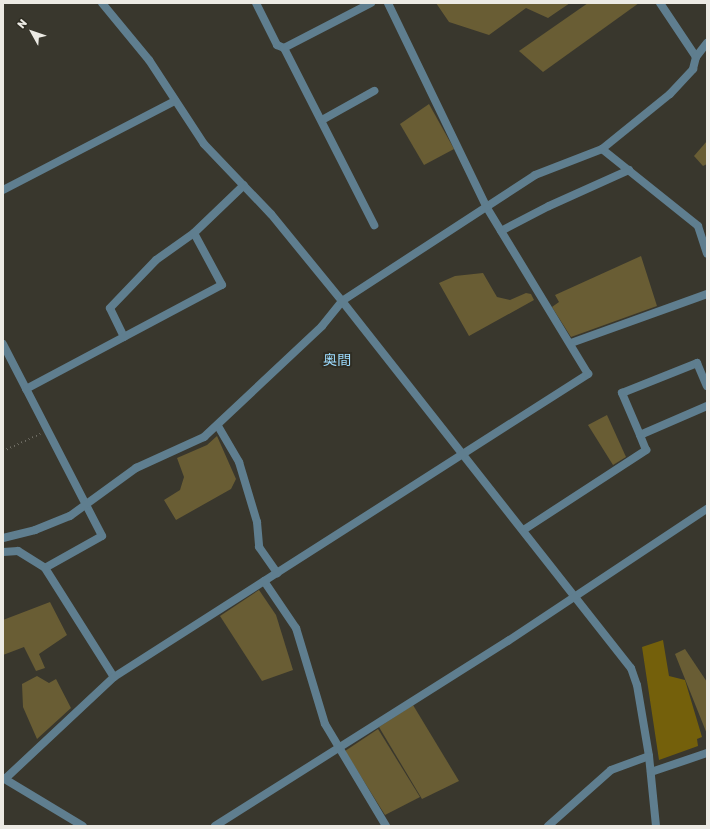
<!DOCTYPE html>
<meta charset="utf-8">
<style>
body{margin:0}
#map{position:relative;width:710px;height:829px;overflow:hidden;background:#39372d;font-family:Rubik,"Noto Sans JP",sans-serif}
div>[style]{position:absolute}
.green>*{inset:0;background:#695d34}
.water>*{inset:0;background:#74600b}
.path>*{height:1.5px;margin-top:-0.75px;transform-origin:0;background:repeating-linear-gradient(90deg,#706e65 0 1px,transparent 0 4px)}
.minor>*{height:8px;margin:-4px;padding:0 4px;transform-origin:4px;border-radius:4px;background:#5f7e8f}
.tertiary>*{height:8px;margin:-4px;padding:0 4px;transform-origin:4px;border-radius:4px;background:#5f7e8f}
span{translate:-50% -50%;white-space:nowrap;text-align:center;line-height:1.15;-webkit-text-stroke:4px #2f2d23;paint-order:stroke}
.quarter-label{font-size:14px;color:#9ddbfe}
.frame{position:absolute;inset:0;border:4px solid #eceae4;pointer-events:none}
.north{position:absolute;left:12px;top:12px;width:40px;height:40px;-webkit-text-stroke:3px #2f2d23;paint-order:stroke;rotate:310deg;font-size:11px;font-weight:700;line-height:16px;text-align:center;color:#eceae4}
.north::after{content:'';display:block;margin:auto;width:14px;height:18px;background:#eceae4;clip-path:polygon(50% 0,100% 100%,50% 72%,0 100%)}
</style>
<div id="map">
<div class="green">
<i style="clip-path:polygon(436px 3px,570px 3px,548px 18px,526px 8px,489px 35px,449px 22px)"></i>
<i style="clip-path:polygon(588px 3px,639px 3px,543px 72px,519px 51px)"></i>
<i style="clip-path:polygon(429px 104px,454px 149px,424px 165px,400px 124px)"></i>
<i style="clip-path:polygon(707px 141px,707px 164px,703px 166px,694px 156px)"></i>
<i style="clip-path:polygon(641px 256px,657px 306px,571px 337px,552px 307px,559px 302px,555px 295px)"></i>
<i style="clip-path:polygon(483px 273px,497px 297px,510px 300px,526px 293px,531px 294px,534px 300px,469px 336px,439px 283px,455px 276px)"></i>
<i style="clip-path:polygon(607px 415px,626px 457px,613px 465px,588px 425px)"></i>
<i style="clip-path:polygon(217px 436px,236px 479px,231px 489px,176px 520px,164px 500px,180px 490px,184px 477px,177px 458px,207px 445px)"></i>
<i style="clip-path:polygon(259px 590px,276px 615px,293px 670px,262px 681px,220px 616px)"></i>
<i style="clip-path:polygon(50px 602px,67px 635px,39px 654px,45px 668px,36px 671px,24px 647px,3px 655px,3px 620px)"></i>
<i style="clip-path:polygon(685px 649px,707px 682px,707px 734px,675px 654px)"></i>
<i style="clip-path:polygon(37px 676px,49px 683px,56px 679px,71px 708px,37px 739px,23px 707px,22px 684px)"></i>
<i style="clip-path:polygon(413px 705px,459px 781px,422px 799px,379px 727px)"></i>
<i style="clip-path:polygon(378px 729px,420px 797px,385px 815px,345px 751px)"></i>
</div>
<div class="water">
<i style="clip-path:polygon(663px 640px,669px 676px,685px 680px,702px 737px,697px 739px,698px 746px,659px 760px,642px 647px)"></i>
</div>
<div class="path">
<i style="left:3px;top:451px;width:41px;rotate:-24.7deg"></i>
</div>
<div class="minor">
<i style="left:256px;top:3px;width:47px;rotate:63.4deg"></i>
<i style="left:277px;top:45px;width:8px;rotate:23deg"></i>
<i style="left:371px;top:3px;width:98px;rotate:152.7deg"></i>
<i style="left:284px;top:48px;width:199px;rotate:63deg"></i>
<i style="left:660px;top:3px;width:65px;rotate:56.3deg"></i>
<i style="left:322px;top:120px;width:60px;rotate:-29.1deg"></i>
<i style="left:602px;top:149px;width:123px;rotate:38.7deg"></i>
<i style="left:698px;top:226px;width:29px;rotate:72deg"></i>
<i style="left:3px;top:190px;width:194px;rotate:-27.4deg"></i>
<i style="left:501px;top:231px;width:54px;rotate:-27.5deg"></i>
<i style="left:549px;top:206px;width:88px;rotate:-24.2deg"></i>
<i style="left:342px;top:301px;width:467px;rotate:51.8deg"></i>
<i style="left:631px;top:668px;width:18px;rotate:71deg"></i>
<i style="left:637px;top:685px;width:72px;rotate:80.4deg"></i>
<i style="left:649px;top:756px;width:70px;rotate:84.3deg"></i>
<i style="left:124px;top:337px;width:32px;rotate:-116deg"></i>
<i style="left:110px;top:308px;width:66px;rotate:-46.2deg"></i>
<i style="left:156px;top:260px;width:47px;rotate:-35.4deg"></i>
<i style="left:571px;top:343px;width:145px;rotate:-19.8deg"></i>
<i style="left:3px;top:344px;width:216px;rotate:62.7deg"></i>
<i style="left:102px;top:536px;width:65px;rotate:150.7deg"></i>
<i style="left:26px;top:389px;width:222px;rotate:-28deg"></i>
<i style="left:222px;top:285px;width:59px;rotate:-118.3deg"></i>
<i style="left:194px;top:233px;width:69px;rotate:-43.8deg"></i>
<i style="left:218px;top:426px;width:42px;rotate:59.7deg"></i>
<i style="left:239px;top:462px;width:63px;rotate:73.3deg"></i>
<i style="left:257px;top:522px;width:25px;rotate:85deg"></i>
<i style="left:259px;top:547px;width:32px;rotate:55deg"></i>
<i style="left:640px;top:435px;width:46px;rotate:-113.2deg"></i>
<i style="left:622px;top:393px;width:81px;rotate:-21.8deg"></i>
<i style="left:697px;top:363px;width:25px;rotate:67deg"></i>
<i style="left:525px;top:529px;width:145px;rotate:-33.1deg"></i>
<i style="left:646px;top:450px;width:16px;rotate:-112deg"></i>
<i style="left:640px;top:435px;width:73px;rotate:-23.4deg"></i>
<i style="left:3px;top:552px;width:15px;rotate:-4deg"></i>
<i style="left:18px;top:551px;width:32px;rotate:32deg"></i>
<i style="left:45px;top:568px;width:129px;rotate:57.7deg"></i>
<i style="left:264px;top:581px;width:57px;rotate:55.8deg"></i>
<i style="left:296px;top:628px;width:100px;rotate:73.2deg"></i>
<i style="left:325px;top:724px;width:119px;rotate:59.1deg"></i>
<i style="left:651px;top:772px;width:59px;rotate:-18.7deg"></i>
<i style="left:3px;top:778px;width:93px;rotate:31deg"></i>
<i style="left:6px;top:778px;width:148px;rotate:-43.1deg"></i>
<i style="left:114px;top:677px;width:563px;rotate:-32.59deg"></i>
<i style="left:588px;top:374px;width:194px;rotate:-121.3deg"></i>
<i style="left:487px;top:208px;width:228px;rotate:-115.8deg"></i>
<i style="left:215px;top:826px;width:347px;rotate:-32.3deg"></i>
<i style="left:508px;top:641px;width:239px;rotate:-33.6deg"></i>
<i style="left:548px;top:826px;width:84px;rotate:-41.6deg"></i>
<i style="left:611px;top:770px;width:40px;rotate:-20.2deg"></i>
</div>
<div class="tertiary">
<i style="left:102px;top:3px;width:74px;rotate:50.5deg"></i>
<i style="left:149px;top:60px;width:100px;rotate:56.8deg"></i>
<i style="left:204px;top:144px;width:97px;rotate:46.3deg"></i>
<i style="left:271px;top:214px;width:112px;rotate:50.8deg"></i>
<i style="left:3px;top:538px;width:33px;rotate:-14deg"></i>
<i style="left:35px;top:530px;width:38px;rotate:-22deg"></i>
<i style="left:70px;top:516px;width:82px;rotate:-36deg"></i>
<i style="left:136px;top:468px;width:75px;rotate:-24.5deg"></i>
<i style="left:204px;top:437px;width:162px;rotate:-43.2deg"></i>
<i style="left:322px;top:326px;width:32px;rotate:-51deg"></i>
<i style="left:342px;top:301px;width:230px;rotate:-33.1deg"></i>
<i style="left:535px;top:175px;width:72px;rotate:-21.2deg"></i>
<i style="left:602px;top:149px;width:87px;rotate:-39deg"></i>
<i style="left:670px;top:94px;width:34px;rotate:-47deg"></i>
<i style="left:693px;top:69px;width:12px;rotate:-76deg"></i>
<i style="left:696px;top:57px;width:18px;rotate:-52deg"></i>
</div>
<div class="quarter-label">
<span style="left:337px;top:361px">奥間</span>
</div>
<div class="frame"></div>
<div class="north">N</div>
</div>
